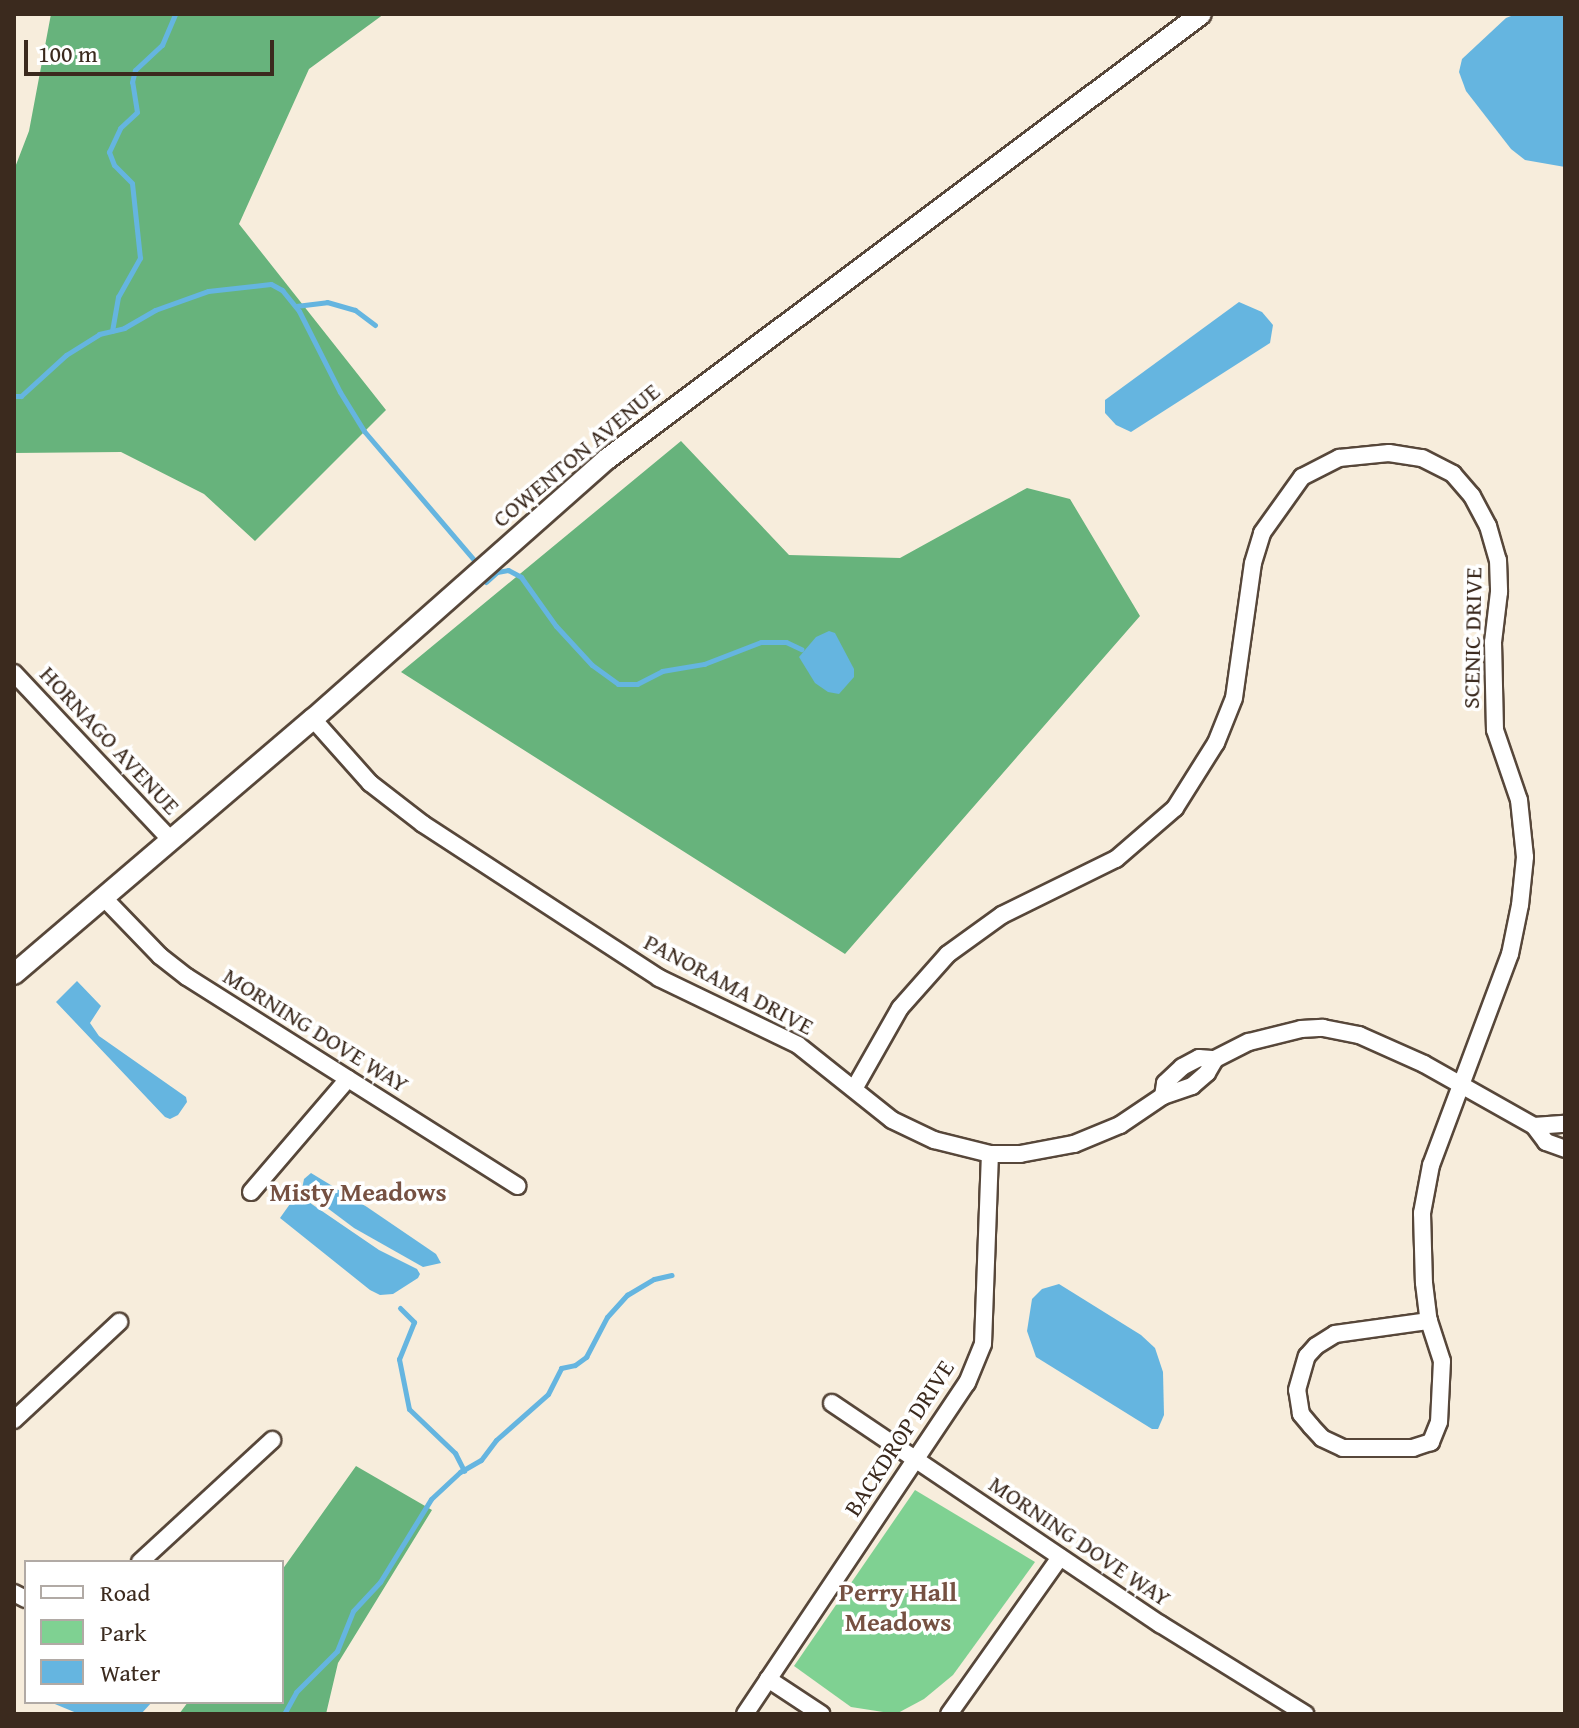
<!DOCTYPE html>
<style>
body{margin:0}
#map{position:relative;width:1579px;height:1728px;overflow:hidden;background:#f7eddc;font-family:"Gentium Book Plus",serif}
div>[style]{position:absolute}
.green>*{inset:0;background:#7fd192}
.forest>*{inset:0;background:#67b37c}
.water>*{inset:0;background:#65b5e0}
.stream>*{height:5px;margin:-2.5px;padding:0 2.5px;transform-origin:2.5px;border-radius:2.5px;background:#65b5e0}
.roads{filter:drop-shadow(2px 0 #57473a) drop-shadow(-2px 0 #57473a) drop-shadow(0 2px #57473a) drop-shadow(0 -2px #57473a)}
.minor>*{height:16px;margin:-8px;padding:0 8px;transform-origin:8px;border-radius:8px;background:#fff}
.tertiary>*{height:20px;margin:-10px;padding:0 10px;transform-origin:10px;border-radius:10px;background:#fff}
span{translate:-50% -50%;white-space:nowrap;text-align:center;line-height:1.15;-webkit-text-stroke:7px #fff;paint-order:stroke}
.street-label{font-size:24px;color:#3b2a1e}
.neighbourhood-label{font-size:26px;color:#765142;font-weight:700}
.frame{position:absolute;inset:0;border:16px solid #3b2a1e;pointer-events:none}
.legend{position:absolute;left:24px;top:1560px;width:260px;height:144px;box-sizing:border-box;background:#fff;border:2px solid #b1aaa5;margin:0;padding:10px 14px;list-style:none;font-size:24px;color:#3b2a1e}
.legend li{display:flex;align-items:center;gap:16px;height:40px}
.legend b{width:40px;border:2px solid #b1aaa5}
.scale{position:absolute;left:24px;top:40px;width:250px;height:36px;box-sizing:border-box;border:4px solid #3b2a1e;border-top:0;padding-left:10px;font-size:24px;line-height:28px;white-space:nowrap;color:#3b2a1e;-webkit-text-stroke:6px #fff;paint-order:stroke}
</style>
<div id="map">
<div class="green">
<i style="clip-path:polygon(915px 1490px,1035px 1562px,953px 1675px,924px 1699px,896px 1714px,851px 1707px,794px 1666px)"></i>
</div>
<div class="forest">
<i style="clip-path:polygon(51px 14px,384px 14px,309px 69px,239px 224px,386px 410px,255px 541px,204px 494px,121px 452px,14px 453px,14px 170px,29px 131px)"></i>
<i style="clip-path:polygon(681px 441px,789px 555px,900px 558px,1027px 488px,1070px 499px,1140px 616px,845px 954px,401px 672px)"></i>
<i style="clip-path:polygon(356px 1466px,432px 1510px,338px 1663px,326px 1714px,179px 1714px,188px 1702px,282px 1702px,282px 1570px)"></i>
</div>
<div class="water">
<i style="clip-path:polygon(1516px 14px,1565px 14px,1565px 167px,1525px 160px,1511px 149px,1466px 91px,1459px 72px,1462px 59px,1506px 18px)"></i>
<i style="clip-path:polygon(1239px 302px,1262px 312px,1273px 325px,1270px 343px,1131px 432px,1116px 425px,1105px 413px,1105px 400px)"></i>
<i style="clip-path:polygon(829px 631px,835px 633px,854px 669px,854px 677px,839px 694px,828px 692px,815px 683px,799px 657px,816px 637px)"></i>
<i style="clip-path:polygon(77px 981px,101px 1006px,90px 1023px,99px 1036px,186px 1097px,187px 1102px,178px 1115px,170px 1119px,165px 1117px,56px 1002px)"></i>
<i style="clip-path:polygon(311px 1173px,367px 1207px,436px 1254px,441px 1263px,423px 1267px,354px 1228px,302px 1189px,304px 1179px)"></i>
<i style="clip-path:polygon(297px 1194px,379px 1250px,417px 1269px,420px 1274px,418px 1278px,393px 1294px,380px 1295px,370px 1290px,280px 1218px)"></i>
<i style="clip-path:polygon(1059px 1284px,1141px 1335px,1155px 1348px,1163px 1372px,1164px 1415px,1158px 1429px,1152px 1429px,1036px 1357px,1027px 1331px,1032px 1299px,1042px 1289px)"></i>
<i style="clip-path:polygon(50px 1702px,152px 1702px,141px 1714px,79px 1714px)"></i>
</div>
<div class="stream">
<i style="left:296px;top:306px;width:31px;rotate:-7deg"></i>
<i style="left:327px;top:302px;width:29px;rotate:16deg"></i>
<i style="left:355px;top:310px;width:25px;rotate:37deg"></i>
<i style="left:112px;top:331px;width:35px;rotate:-80deg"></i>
<i style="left:118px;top:297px;width:45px;rotate:-60.6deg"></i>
<i style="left:140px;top:258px;width:75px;rotate:-96.1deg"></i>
<i style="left:132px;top:183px;width:25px;rotate:-135deg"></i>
<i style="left:114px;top:165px;width:14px;rotate:-111deg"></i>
<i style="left:109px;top:152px;width:26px;rotate:-65deg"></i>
<i style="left:120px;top:128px;width:23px;rotate:-43deg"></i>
<i style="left:137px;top:112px;width:30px;rotate:-99deg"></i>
<i style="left:132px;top:82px;width:12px;rotate:-76deg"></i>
<i style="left:135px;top:70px;width:37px;rotate:-43deg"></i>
<i style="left:162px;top:45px;width:34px;rotate:-67deg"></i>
<i style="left:14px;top:396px;width:7px"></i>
<i style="left:21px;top:396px;width:61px;rotate:-42.3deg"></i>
<i style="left:66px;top:355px;width:39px;rotate:-32deg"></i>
<i style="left:99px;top:334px;width:26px;rotate:-13deg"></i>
<i style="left:124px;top:328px;width:36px;rotate:-30deg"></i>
<i style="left:155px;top:310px;width:56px;rotate:-19.7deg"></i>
<i style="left:208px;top:291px;width:63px;rotate:-6.3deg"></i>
<i style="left:271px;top:284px;width:13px;rotate:29deg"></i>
<i style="left:282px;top:290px;width:27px;rotate:51deg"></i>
<i style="left:299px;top:311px;width:91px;rotate:63.2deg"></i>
<i style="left:340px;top:392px;width:46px;rotate:58.4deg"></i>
<i style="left:364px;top:431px;width:171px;rotate:49.5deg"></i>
<i style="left:486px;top:582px;width:15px;rotate:-42deg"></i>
<i style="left:497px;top:572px;width:11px;rotate:-10deg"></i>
<i style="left:508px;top:570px;width:15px;rotate:28deg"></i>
<i style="left:521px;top:577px;width:60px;rotate:54.5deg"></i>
<i style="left:556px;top:626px;width:53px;rotate:47.3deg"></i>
<i style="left:592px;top:665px;width:32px;rotate:36deg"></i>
<i style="left:618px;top:684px;width:19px"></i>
<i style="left:637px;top:684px;width:28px;rotate:-27deg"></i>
<i style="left:662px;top:671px;width:43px;rotate:-9.5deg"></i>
<i style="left:704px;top:664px;width:61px;rotate:-21.1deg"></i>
<i style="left:761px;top:642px;width:25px"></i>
<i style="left:786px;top:642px;width:17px;rotate:25deg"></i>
<i style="left:400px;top:1308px;width:20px;rotate:45deg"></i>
<i style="left:414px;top:1322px;width:40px;rotate:112deg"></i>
<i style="left:399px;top:1359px;width:51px;rotate:78.7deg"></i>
<i style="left:409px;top:1409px;width:64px;rotate:43.7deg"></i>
<i style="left:455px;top:1453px;width:20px;rotate:63deg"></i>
<i style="left:284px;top:1714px;width:25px;rotate:-61deg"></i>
<i style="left:296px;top:1692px;width:58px;rotate:-45deg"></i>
<i style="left:337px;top:1651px;width:43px;rotate:-68.2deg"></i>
<i style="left:353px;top:1611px;width:40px;rotate:-47deg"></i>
<i style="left:380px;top:1582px;width:97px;rotate:-58.4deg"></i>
<i style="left:431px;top:1499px;width:40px;rotate:-43deg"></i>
<i style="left:460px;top:1472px;width:24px;rotate:-30deg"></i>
<i style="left:481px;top:1460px;width:25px;rotate:-53deg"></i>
<i style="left:496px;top:1440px;width:69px;rotate:-41.5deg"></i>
<i style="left:548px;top:1394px;width:29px;rotate:-63deg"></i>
<i style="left:561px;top:1368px;width:14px;rotate:-12deg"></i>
<i style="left:575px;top:1365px;width:14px;rotate:-36deg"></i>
<i style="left:586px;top:1357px;width:45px;rotate:-62.3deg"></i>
<i style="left:607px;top:1317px;width:30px;rotate:-48deg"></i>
<i style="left:627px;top:1295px;width:31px;rotate:-31deg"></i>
<i style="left:654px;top:1279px;width:18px;rotate:-13deg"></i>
</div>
<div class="roads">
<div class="minor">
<i style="left:14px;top:673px;width:229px;rotate:46.8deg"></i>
<i style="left:313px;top:719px;width:86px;rotate:48.3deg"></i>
<i style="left:370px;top:783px;width:67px;rotate:37.7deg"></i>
<i style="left:423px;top:824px;width:282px;rotate:33.1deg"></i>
<i style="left:659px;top:978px;width:154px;rotate:25.7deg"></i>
<i style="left:798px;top:1045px;width:120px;rotate:38.6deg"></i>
<i style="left:892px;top:1120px;width:47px;rotate:25.5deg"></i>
<i style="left:934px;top:1140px;width:58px;rotate:14deg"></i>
<i style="left:990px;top:1154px;width:30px"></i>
<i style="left:1020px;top:1154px;width:55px;rotate:-10.5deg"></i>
<i style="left:1074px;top:1144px;width:50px;rotate:-22.4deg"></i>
<i style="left:1120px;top:1125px;width:52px;rotate:-34deg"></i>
<i style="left:1163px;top:1096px;width:31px;rotate:-19deg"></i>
<i style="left:1192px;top:1086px;width:20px;rotate:-41deg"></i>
<i style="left:1207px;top:1073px;width:16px;rotate:-60deg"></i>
<i style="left:1215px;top:1059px;width:38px;rotate:-27deg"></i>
<i style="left:1249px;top:1042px;width:54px;rotate:-14deg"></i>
<i style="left:1301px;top:1029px;width:22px;rotate:-3deg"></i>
<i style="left:1323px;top:1028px;width:37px;rotate:11deg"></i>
<i style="left:1359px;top:1035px;width:71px;rotate:24deg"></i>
<i style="left:1424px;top:1064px;width:126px;rotate:29.4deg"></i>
<i style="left:1534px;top:1126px;width:20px;rotate:53deg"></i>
<i style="left:1546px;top:1142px;width:20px;rotate:20deg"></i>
<i style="left:104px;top:898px;width:81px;rotate:46deg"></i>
<i style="left:160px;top:956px;width:34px;rotate:38deg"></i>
<i style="left:187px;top:977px;width:391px;rotate:32.3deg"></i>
<i style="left:854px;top:1089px;width:93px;rotate:-60.4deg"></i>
<i style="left:900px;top:1008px;width:72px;rotate:-48.4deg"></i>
<i style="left:948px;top:954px;width:67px;rotate:-35.8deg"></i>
<i style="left:1002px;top:915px;width:127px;rotate:-26.2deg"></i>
<i style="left:1116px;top:859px;width:78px;rotate:-40.8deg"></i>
<i style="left:1175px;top:808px;width:77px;rotate:-57.8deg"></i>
<i style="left:1216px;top:743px;width:48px;rotate:-68.2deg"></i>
<i style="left:1234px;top:698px;width:136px;rotate:-82deg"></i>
<i style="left:1253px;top:563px;width:31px;rotate:-73deg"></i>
<i style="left:1262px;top:533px;width:69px;rotate:-54.5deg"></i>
<i style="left:1302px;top:477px;width:42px;rotate:-27.2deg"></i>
<i style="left:1339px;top:458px;width:50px;rotate:-5.7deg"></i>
<i style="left:1389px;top:453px;width:33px;rotate:9deg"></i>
<i style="left:1422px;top:458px;width:35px;rotate:27deg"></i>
<i style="left:1453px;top:474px;width:29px;rotate:49deg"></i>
<i style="left:1472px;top:496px;width:34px;rotate:62deg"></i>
<i style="left:1488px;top:526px;width:35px;rotate:74deg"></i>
<i style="left:1498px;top:560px;width:32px;rotate:88deg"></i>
<i style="left:1499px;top:592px;width:50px;rotate:96.8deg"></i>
<i style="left:1493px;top:642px;width:88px;rotate:88.7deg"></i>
<i style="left:1495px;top:730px;width:74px;rotate:71.1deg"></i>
<i style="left:1519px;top:800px;width:57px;rotate:84deg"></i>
<i style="left:1525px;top:857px;width:48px;rotate:95.9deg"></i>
<i style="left:1520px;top:905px;width:50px;rotate:101.5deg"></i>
<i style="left:1510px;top:954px;width:225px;rotate:110.5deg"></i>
<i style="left:1431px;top:1165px;width:49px;rotate:100.6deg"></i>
<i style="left:1422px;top:1213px;width:70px;rotate:88.4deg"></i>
<i style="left:1424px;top:1283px;width:38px;rotate:83deg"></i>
<i style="left:1429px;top:1321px;width:42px;rotate:72deg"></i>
<i style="left:1442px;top:1361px;width:61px;rotate:92.8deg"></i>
<i style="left:1439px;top:1422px;width:22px;rotate:112deg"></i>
<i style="left:1431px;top:1442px;width:19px;rotate:162deg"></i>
<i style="left:1413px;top:1448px;width:70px;rotate:180deg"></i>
<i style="left:1343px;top:1448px;width:23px;rotate:-155deg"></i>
<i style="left:1322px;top:1438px;width:16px;rotate:-133deg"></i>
<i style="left:1311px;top:1426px;width:16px;rotate:-130deg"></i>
<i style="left:1301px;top:1414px;width:24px;rotate:-99deg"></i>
<i style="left:1297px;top:1390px;width:35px;rotate:-74deg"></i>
<i style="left:1307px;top:1356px;width:13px;rotate:-48deg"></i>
<i style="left:1316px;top:1346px;width:22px;rotate:-32deg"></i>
<i style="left:1335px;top:1334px;width:95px;rotate:-7.9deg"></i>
<i style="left:1163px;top:1096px;width:13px;rotate:-81deg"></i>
<i style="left:1165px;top:1083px;width:23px;rotate:-43deg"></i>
<i style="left:1182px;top:1067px;width:19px;rotate:-28deg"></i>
<i style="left:1199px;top:1058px;width:16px;rotate:4deg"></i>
<i style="left:1534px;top:1126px;width:31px;rotate:-4deg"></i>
<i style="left:251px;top:1192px;width:149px;rotate:-49.4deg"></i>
<i style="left:832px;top:1403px;width:396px;rotate:34deg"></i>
<i style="left:1160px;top:1624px;width:171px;rotate:31.8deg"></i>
<i style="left:14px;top:1420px;width:144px;rotate:-43deg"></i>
<i style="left:140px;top:1562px;width:180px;rotate:-42.7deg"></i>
<i style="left:14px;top:1593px;width:13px;rotate:27deg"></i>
<i style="left:768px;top:1679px;width:64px;rotate:33.4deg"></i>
<i style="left:745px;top:1714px;width:399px;rotate:-56.2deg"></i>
<i style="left:967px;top:1383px;width:42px;rotate:-67.7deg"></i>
<i style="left:983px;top:1344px;width:190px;rotate:-87.9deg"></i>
<i style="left:949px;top:1714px;width:192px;rotate:-54.7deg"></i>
</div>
<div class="tertiary">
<i style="left:14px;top:974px;width:393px;rotate:-40.5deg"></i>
<i style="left:313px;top:719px;width:392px;rotate:-41.5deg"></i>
<i style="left:607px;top:459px;width:742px;rotate:-36.84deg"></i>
</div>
</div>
<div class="street-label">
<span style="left:576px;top:455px;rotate:-40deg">COWENTON AVENUE</span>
<span style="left:1472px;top:638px;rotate:-89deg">SCENIC DRIVE</span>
<span style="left:110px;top:740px;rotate:47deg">HORNAGO AVENUE</span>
<span style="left:729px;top:984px;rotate:28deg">PANORAMA DRIVE</span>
<span style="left:316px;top:1030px;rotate:32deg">MORNING DOVE WAY</span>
<span style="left:899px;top:1438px;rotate:-57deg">BACKDROP DRIVE</span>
<span style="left:1080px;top:1541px;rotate:34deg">MORNING DOVE WAY</span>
</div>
<div class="neighbourhood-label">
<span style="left:358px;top:1192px">Misty Meadows</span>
<span style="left:898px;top:1607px">Perry Hall<br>Meadows</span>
</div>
<div class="frame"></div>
<ul class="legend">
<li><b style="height:10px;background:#fff"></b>Road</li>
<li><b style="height:22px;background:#7fd192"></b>Park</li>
<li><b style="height:22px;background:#65b5e0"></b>Water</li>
</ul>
<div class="scale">100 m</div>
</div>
